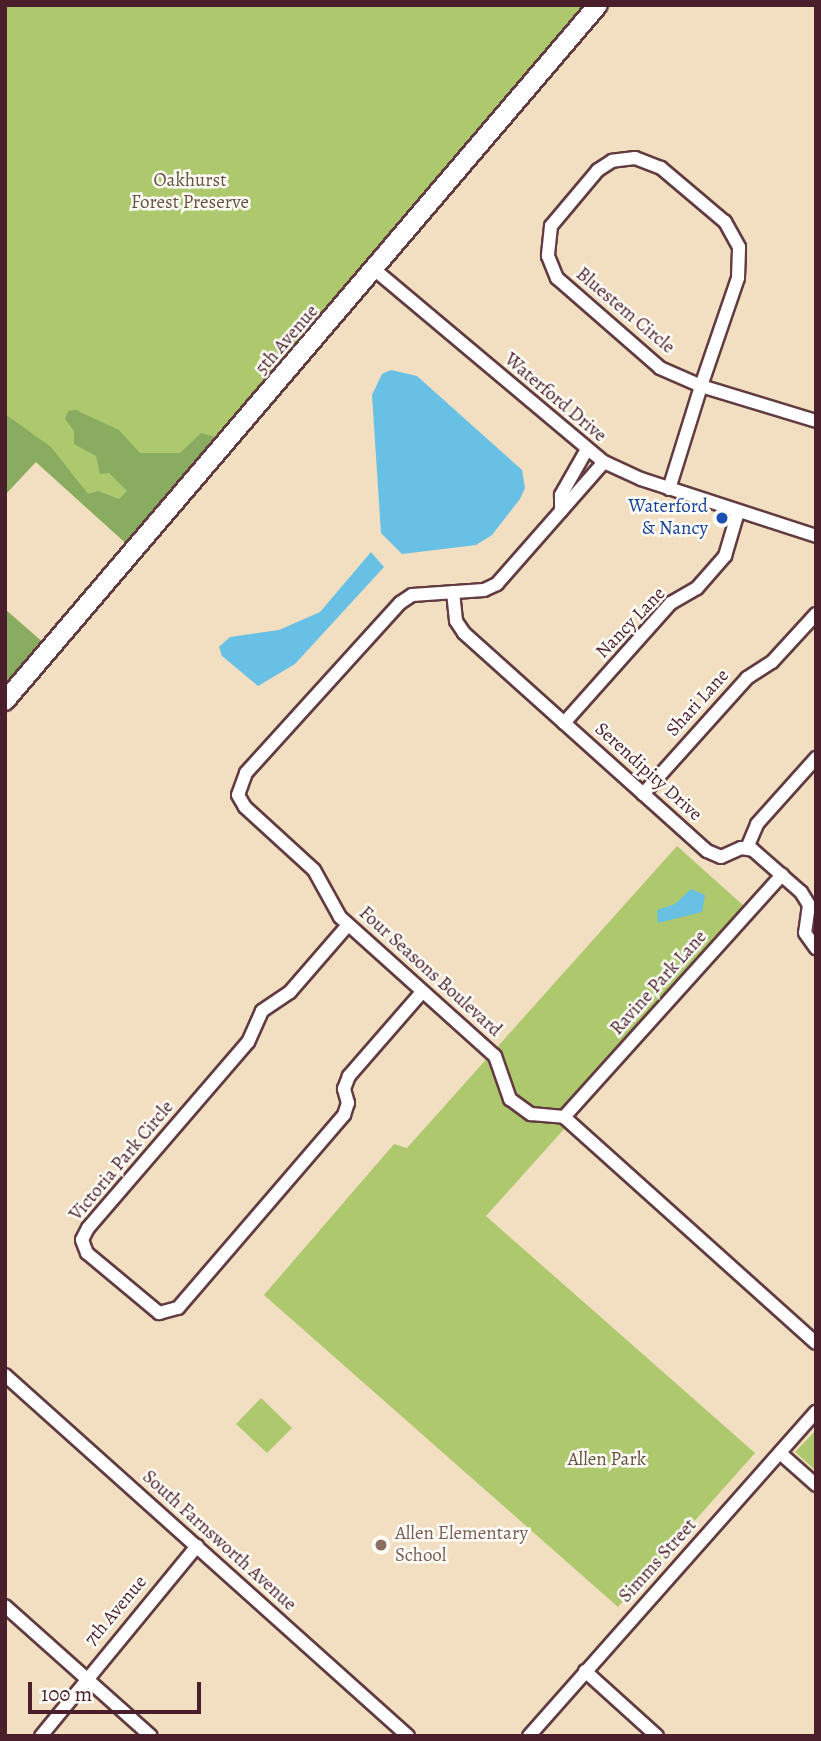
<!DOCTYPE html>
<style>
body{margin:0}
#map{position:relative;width:821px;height:1741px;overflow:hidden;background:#f2dfc1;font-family:Alegreya,serif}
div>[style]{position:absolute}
.green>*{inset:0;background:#aec86e}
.forest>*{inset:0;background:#8aac61}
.water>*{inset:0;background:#68c0e5}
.roads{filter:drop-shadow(2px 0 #633c42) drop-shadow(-2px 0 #633c42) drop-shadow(0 2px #633c42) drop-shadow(0 -2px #633c42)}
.street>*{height:12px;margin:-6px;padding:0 6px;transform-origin:6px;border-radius:6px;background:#fff}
.secondary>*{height:18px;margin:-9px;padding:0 9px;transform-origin:9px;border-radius:9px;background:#fff}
.dots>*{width:19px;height:19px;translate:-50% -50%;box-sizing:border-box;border:4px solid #fdfcf7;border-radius:50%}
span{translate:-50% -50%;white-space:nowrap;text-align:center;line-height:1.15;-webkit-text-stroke:5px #fdfcf7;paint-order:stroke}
.park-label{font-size:19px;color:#68523f}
.street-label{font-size:19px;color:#4a1f2b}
.transit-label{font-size:19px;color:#164399}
.right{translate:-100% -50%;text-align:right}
.education-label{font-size:19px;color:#785e54}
.left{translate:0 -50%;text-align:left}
.frame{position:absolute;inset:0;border:7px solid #4a1f2b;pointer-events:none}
.scale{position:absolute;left:28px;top:1682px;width:173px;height:32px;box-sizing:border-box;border:4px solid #4a1f2b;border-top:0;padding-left:9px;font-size:21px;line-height:24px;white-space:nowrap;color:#4a1f2b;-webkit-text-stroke:5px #fdfcf7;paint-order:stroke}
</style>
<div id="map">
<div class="green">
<i style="clip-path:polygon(5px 5px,589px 5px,130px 547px,5px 434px)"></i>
<i style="clip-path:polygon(677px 846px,745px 907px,555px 1118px,565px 1128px,486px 1216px,755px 1453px,618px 1607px,264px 1295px,394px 1144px,407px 1148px)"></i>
<i style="clip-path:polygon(261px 1398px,292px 1428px,267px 1453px,236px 1424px)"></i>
<i style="clip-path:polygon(816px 1430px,816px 1471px,795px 1452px)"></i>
</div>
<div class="forest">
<i style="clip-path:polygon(76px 410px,119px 430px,140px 453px,180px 453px,201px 433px,222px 439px,130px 547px,36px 462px,5px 495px,5px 414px,51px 447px,88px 494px,98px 491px,119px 499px,127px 491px,109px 473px,100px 474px,96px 456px,74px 444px,74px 431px,65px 419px,68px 411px)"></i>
<i style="clip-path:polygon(5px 609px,46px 645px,5px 691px)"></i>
</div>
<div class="water">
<i style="clip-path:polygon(391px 370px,417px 376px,522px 470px,525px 488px,520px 499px,492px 535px,476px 545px,402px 554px,381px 533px,372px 395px,382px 374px)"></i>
<i style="clip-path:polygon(371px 552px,384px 567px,295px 664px,258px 686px,222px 656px,219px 647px,230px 637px,279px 630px,320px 612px)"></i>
<i style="clip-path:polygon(691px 889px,705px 895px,702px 912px,658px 923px,657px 910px,675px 904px)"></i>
</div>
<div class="roads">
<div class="street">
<i style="left:375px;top:270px;width:299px;rotate:40deg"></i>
<i style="left:604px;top:462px;width:41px;rotate:24.7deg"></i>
<i style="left:641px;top:479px;width:184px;rotate:18deg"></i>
<i style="left:604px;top:462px;width:162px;rotate:131.3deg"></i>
<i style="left:497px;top:584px;width:14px;rotate:155deg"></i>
<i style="left:484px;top:590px;width:72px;rotate:176deg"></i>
<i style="left:412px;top:595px;width:14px;rotate:146deg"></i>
<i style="left:400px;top:603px;width:229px;rotate:132.2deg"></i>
<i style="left:246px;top:773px;width:23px;rotate:110deg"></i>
<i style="left:238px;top:795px;width:14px;rotate:60deg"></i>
<i style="left:245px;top:807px;width:93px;rotate:42.4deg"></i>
<i style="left:314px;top:870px;width:54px;rotate:61deg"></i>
<i style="left:340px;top:917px;width:208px;rotate:41.9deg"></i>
<i style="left:495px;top:1056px;width:46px;rotate:70.8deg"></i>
<i style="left:510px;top:1099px;width:26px;rotate:36deg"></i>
<i style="left:531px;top:1114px;width:33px;rotate:5deg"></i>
<i style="left:564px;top:1117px;width:338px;rotate:41.9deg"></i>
<i style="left:669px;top:489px;width:108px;rotate:-72.7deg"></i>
<i style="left:701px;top:386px;width:114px;rotate:-71.1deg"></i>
<i style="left:738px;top:278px;width:31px;rotate:-88deg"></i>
<i style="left:739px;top:247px;width:29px;rotate:-119deg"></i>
<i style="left:725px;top:222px;width:84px;rotate:-139.8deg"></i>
<i style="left:661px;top:168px;width:28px;rotate:-159deg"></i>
<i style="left:635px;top:158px;width:23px;rotate:173deg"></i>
<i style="left:612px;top:161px;width:17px;rotate:147deg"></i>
<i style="left:598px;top:170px;width:73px;rotate:130deg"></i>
<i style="left:551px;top:226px;width:30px;rotate:96deg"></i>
<i style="left:548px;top:256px;width:24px;rotate:68deg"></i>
<i style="left:557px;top:278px;width:137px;rotate:41.1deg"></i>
<i style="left:660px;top:368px;width:45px;rotate:23.7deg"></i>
<i style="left:701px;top:386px;width:120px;rotate:16.9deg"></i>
<i style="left:561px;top:511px;width:16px;rotate:-90deg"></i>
<i style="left:561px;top:495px;width:51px;rotate:-60.4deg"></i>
<i style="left:453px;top:592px;width:29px;rotate:84deg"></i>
<i style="left:456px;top:621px;width:14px;rotate:56deg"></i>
<i style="left:464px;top:633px;width:326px;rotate:41.9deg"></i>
<i style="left:707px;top:851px;width:15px;rotate:23deg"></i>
<i style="left:721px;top:857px;width:22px;rotate:-24deg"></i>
<i style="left:741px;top:848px;width:12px;rotate:9deg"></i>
<i style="left:753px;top:850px;width:64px;rotate:41.2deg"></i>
<i style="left:801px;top:892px;width:15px;rotate:58deg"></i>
<i style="left:809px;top:905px;width:28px;rotate:98deg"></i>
<i style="left:805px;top:933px;width:19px;rotate:54deg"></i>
<i style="left:564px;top:723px;width:161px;rotate:-48.3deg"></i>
<i style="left:671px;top:603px;width:30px;rotate:-30deg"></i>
<i style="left:697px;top:588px;width:43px;rotate:-48.8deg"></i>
<i style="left:725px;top:556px;width:46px;rotate:-73.5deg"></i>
<i style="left:643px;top:794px;width:156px;rotate:-48.1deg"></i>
<i style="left:747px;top:678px;width:30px;rotate:-33deg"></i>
<i style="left:772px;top:662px;width:65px;rotate:-47.5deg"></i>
<i style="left:747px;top:848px;width:26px;rotate:-67deg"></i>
<i style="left:757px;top:824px;width:89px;rotate:-48.2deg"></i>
<i style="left:348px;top:925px;width:89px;rotate:130.9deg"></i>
<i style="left:290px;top:992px;width:34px;rotate:146deg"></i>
<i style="left:262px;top:1011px;width:34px;rotate:114deg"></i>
<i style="left:248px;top:1042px;width:245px;rotate:130.7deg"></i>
<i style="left:88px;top:1228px;width:13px;rotate:117deg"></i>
<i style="left:82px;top:1240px;width:14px;rotate:69deg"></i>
<i style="left:87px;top:1253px;width:94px;rotate:39.8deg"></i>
<i style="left:159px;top:1313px;width:20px;rotate:-15deg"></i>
<i style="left:178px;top:1308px;width:255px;rotate:-49.3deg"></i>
<i style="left:344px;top:1115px;width:13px;rotate:-72deg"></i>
<i style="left:348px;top:1103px;width:15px;rotate:-106deg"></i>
<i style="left:344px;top:1089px;width:14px;rotate:-69deg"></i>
<i style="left:349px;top:1076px;width:111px;rotate:-49deg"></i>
<i style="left:564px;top:1117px;width:326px;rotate:-48deg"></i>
<i style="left:5px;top:1375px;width:541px;rotate:41.85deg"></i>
<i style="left:780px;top:1453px;width:48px;rotate:41.6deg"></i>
<i style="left:5px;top:1606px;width:195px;rotate:41.7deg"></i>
<i style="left:585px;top:1671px;width:97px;rotate:42.1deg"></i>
<i style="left:41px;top:1736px;width:246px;rotate:-50.6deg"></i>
<i style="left:529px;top:1736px;width:433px;rotate:-48.5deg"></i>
</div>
<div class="secondary">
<i style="left:5px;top:701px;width:914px;rotate:-49.57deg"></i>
</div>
</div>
<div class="dots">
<i style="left:722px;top:518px;background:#1a4fb4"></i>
<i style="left:381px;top:1545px;background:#8d6e63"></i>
</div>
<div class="park-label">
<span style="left:190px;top:192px">Oakhurst<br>Forest Preserve</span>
<span style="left:607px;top:1460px">Allen Park</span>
</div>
<div class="street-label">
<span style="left:625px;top:311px;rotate:40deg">Bluestem Circle</span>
<span style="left:287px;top:340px;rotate:-49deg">5th Avenue</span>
<span style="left:555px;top:398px;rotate:40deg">Waterford Drive</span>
<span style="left:631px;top:623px;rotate:-46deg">Nancy Lane</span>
<span style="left:698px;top:703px;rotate:-48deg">Shari Lane</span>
<span style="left:648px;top:772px;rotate:42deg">Serendipity Drive</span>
<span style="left:430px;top:972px;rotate:42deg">Four Seasons Boulevard</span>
<span style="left:659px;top:983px;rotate:-48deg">Ravine Park Lane</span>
<span style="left:122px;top:1161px;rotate:-50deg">Victoria Park Circle</span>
<span style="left:219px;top:1541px;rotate:42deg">South Farnsworth Avenue</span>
<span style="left:658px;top:1561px;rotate:-48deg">Simms Street</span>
<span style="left:116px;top:1611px;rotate:-50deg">7th Avenue</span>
</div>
<div class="transit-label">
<span class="right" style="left:708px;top:518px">Waterford<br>&amp; Nancy</span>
</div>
<div class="education-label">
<span class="left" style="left:395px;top:1545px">Allen Elementary<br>School</span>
</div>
<div class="frame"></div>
<div class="scale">100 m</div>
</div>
